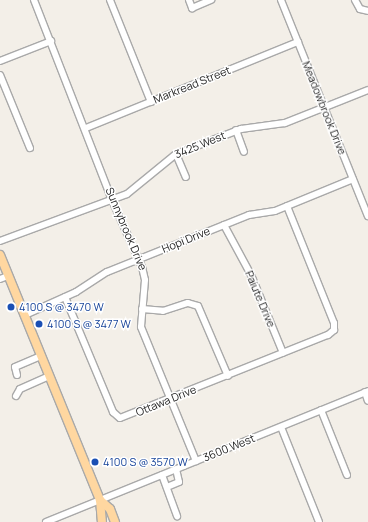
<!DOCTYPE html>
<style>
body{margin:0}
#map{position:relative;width:368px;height:522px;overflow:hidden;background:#f3efe8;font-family:Manrope,sans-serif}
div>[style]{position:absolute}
.roads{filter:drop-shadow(1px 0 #a9a9a9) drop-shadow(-1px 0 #a9a9a9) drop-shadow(0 1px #a9a9a9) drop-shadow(0 -1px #a9a9a9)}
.minor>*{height:6px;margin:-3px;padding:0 3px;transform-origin:3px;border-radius:3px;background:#fff}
.major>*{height:8px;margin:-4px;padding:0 4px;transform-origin:4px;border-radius:4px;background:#ffd7a0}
.dots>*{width:11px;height:11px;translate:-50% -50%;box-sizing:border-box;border:2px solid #fff;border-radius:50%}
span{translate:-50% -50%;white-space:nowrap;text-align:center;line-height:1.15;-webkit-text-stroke:3px #fff;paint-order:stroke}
.street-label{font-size:11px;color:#222}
.transit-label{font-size:11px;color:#164399}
.left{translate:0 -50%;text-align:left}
</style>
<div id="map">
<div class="roads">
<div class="minor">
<i style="left:34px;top:0;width:215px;rotate:68.7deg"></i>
<i style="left:112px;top:200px;width:73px;rotate:65.9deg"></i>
<i style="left:142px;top:267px;width:13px;rotate:77deg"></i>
<i style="left:145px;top:280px;width:47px;rotate:94.9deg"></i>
<i style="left:141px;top:327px;width:145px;rotate:67.7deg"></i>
<i style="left:110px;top:0;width:110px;rotate:68.1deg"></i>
<i style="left:189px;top:0;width:9px;rotate:69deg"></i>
<i style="left:192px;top:8px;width:21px;rotate:-23deg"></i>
<i style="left:281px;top:0;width:233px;rotate:68.1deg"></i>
<i style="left:355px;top:0;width:10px;rotate:61deg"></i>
<i style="left:360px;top:9px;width:8px;rotate:14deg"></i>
<i style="left:0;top:61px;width:55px;rotate:-21.4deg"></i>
<i style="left:0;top:75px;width:79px;rotate:67.7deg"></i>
<i style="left:86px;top:128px;width:229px;rotate:-22.1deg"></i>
<i style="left:236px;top:130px;width:23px;rotate:70deg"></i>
<i style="left:176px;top:154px;width:25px;rotate:67deg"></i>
<i style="left:224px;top:225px;width:57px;rotate:61.6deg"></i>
<i style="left:251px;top:275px;width:84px;rotate:67.7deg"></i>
<i style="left:0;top:241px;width:135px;rotate:-20.3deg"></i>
<i style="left:127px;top:194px;width:63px;rotate:-39.2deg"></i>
<i style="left:176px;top:154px;width:70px;rotate:-21deg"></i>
<i style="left:241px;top:129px;width:44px;rotate:-7.8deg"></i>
<i style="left:285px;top:123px;width:89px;rotate:-21.7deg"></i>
<i style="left:0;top:279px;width:9px;rotate:-21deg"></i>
<i style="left:65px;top:297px;width:125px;rotate:67.3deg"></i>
<i style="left:113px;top:412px;width:9px;rotate:41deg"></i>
<i style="left:120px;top:418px;width:224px;rotate:-21.8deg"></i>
<i style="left:328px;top:335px;width:8px;rotate:-40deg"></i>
<i style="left:334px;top:330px;width:7px;rotate:-90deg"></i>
<i style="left:334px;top:323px;width:126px;rotate:-111.9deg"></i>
<i style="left:142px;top:309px;width:21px;rotate:5deg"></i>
<i style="left:163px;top:311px;width:26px;rotate:-18deg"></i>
<i style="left:188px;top:303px;width:10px;rotate:17deg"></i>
<i style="left:198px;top:306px;width:76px;rotate:66.8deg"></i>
<i style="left:25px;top:315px;width:56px;rotate:-24.3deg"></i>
<i style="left:76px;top:292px;width:37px;rotate:-33deg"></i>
<i style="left:107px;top:272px;width:153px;rotate:-21.9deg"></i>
<i style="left:249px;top:215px;width:26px;rotate:-9deg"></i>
<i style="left:275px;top:211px;width:84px;rotate:-22.3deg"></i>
<i style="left:17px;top:375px;width:8px;rotate:-104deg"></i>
<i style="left:15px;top:367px;width:28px;rotate:-23deg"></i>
<i style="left:365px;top:392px;width:9px;rotate:72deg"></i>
<i style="left:16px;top:396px;width:8px;rotate:-60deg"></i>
<i style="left:20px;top:389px;width:32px;rotate:-24deg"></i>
<i style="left:321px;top:410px;width:70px;rotate:68.2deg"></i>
<i style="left:281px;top:427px;width:102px;rotate:68.2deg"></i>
<i style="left:162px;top:475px;width:44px;rotate:69.9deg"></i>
<i style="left:167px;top:487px;width:13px;rotate:-23deg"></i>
<i style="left:179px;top:482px;width:13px;rotate:-103deg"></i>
<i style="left:46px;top:522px;width:348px;rotate:-22.1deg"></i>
</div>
<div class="major">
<i style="left:0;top:255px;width:265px;rotate:67.8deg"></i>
<i style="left:100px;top:500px;width:22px;rotate:85deg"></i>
<i style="left:100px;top:500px;width:13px;rotate:42deg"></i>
<i style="left:110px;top:509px;width:14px;rotate:69deg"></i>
</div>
</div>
<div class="dots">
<i style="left:11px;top:307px;background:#1a4fb4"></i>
<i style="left:39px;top:324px;background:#1a4fb4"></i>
<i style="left:95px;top:462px;background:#1a4fb4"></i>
</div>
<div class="street-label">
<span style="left:192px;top:85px;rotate:-22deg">Markread Street</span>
<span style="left:324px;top:108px;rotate:68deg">Meadowbrook Drive</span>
<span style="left:200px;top:145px;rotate:-22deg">3425 West</span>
<span style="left:126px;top:229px;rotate:67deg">Sunnybrook Drive</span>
<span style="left:186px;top:240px;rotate:-22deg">Hopi Drive</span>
<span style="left:260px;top:299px;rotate:67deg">Paiute Drive</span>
<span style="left:166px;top:401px;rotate:-22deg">Ottawa Drive</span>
<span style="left:229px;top:448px;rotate:-22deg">3600 West</span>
</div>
<div class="transit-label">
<span class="left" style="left:19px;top:307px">4100 S @ 3470 W</span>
<span class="left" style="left:47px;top:324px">4100 S @ 3477 W</span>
<span class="left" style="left:103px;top:462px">4100 S @ 3570 W</span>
</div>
</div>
